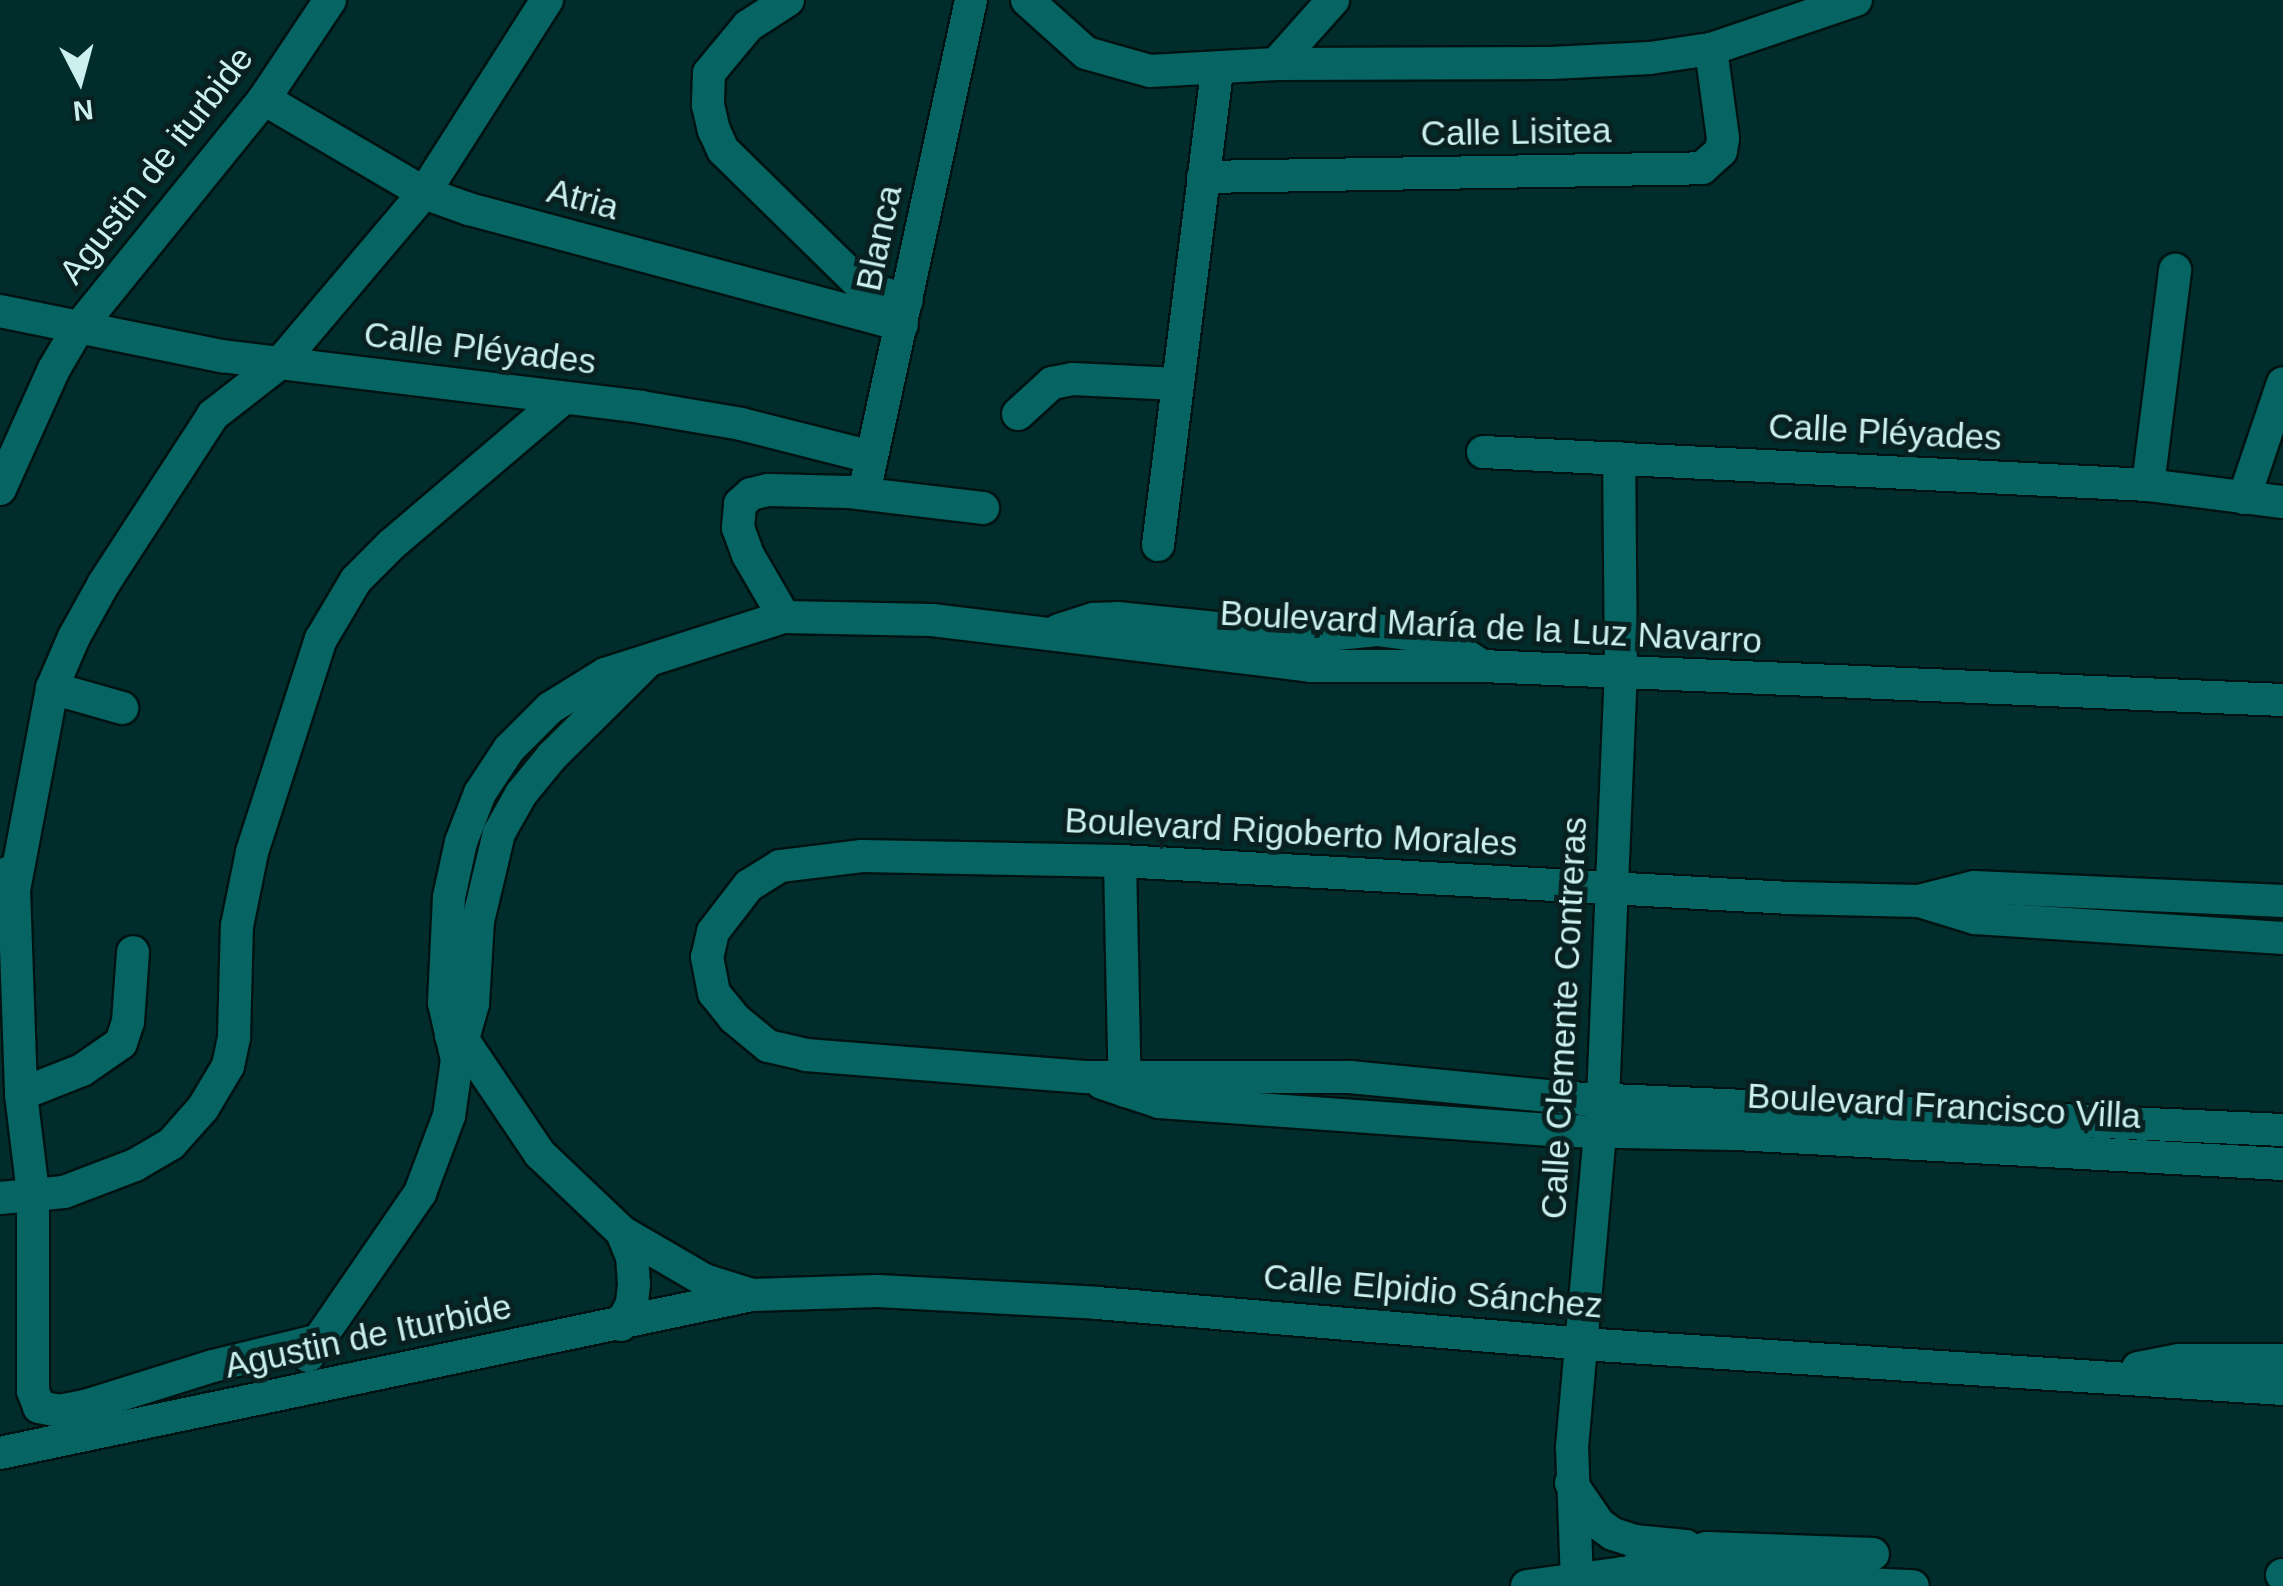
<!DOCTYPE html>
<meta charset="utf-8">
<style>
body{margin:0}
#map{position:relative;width:2283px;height:1586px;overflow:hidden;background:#002d2b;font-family:Arial,sans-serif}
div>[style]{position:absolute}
.roads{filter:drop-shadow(2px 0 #001312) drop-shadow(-2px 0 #001312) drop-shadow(0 2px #001312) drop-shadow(0 -2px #001312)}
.minor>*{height:32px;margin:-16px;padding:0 16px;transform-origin:16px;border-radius:16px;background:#066562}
span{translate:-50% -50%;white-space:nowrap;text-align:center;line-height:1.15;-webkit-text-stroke:10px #082120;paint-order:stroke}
.street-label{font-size:35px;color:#cbf0ed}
.north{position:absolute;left:30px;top:30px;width:100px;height:100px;-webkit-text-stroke:8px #082120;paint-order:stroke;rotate:174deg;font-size:28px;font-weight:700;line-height:40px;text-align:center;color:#cbf0ed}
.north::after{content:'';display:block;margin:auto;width:35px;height:45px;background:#cbf0ed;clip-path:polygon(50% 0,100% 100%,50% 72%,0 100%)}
</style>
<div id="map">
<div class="roads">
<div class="minor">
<i style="left:788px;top:0;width:48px;rotate:147deg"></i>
<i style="left:748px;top:26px;width:61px;rotate:129.7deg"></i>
<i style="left:709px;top:73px;width:32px;rotate:92deg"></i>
<i style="left:708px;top:105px;width:26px;rotate:77deg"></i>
<i style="left:714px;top:130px;width:22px;rotate:66deg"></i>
<i style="left:723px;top:150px;width:194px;rotate:44.4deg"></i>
<i style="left:862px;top:286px;width:47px;rotate:18.4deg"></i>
<i style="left:1027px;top:0;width:79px;rotate:41.9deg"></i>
<i style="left:1086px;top:53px;width:66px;rotate:15.7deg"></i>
<i style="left:1150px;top:71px;width:126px;rotate:-3.2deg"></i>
<i style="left:1276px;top:64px;width:275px;rotate:-0.2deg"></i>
<i style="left:1551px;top:63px;width:99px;rotate:-2.9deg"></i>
<i style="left:1650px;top:58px;width:62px;rotate:-8.4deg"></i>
<i style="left:1711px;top:49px;width:153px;rotate:-18.7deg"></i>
<i style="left:1276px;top:64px;width:86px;rotate:-48.3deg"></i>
<i style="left:264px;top:99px;width:186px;rotate:30.4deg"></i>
<i style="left:424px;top:193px;width:48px;rotate:19.6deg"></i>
<i style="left:469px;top:209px;width:448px;rotate:15deg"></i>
<i style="left:1203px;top:177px;width:499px;rotate:-1deg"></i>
<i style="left:1702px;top:168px;width:25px;rotate:-42deg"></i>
<i style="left:1721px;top:151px;width:13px;rotate:-81deg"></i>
<i style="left:1723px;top:138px;width:90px;rotate:-97.7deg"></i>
<i style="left:0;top:311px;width:227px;rotate:11.5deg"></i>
<i style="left:222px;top:356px;width:422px;rotate:6.9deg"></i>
<i style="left:641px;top:407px;width:101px;rotate:9.6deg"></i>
<i style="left:741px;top:424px;width:134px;rotate:14.2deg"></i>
<i style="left:1018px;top:414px;width:46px;rotate:-42.4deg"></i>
<i style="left:1052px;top:383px;width:21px;rotate:-11deg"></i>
<i style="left:1073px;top:379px;width:105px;rotate:2.7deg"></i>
<i style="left:1483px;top:452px;width:666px;rotate:2.84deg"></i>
<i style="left:2148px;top:485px;width:136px;rotate:7.2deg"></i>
<i style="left:2148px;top:485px;width:217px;rotate:-82.8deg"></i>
<i style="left:0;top:489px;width:132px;rotate:-65.8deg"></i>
<i style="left:54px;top:369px;width:45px;rotate:-59.5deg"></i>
<i style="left:77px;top:330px;width:297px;rotate:-51deg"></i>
<i style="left:264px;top:99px;width:119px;rotate:-56.3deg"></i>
<i style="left:864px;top:493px;width:504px;rotate:-77.75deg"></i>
<i style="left:2244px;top:498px;width:121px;rotate:-71.3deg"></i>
<i style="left:1158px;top:545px;width:481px;rotate:-82.9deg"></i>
<i style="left:784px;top:617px;width:72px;rotate:-120.1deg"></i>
<i style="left:748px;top:555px;width:29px;rotate:-110deg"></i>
<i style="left:738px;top:528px;width:24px;rotate:-85deg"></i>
<i style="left:740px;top:504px;width:15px;rotate:-42deg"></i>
<i style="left:751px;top:494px;width:18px;rotate:-13deg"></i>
<i style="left:769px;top:490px;width:80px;rotate:1.4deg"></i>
<i style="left:849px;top:492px;width:135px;rotate:6.8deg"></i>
<i style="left:1059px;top:630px;width:36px;rotate:-18deg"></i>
<i style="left:1093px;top:619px;width:24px;rotate:-2deg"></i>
<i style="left:1117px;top:618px;width:191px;rotate:5.7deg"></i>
<i style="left:1307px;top:637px;width:70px;rotate:-5.7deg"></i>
<i style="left:1377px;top:630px;width:63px;rotate:7.4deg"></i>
<i style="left:1439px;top:638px;width:51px;rotate:33.1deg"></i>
<i style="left:52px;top:688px;width:73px;rotate:15.9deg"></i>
<i style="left:1120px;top:861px;width:230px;rotate:88.8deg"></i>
<i style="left:7px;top:873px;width:18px;rotate:68deg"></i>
<i style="left:14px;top:890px;width:204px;rotate:88deg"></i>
<i style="left:21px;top:1094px;width:100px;rotate:83.1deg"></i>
<i style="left:33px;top:1193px;width:198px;rotate:90deg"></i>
<i style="left:33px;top:1391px;width:17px;rotate:69deg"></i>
<i style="left:39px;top:1407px;width:20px;rotate:11deg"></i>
<i style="left:59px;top:1411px;width:26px;rotate:-11deg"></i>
<i style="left:85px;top:1406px;width:134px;rotate:-17.4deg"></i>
<i style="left:213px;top:1366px;width:110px;rotate:-13.7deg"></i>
<i style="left:14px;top:890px;width:206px;rotate:-79.3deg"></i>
<i style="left:52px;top:688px;width:56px;rotate:-66.7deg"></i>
<i style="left:74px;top:637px;width:62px;rotate:-60.9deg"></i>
<i style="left:104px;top:583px;width:200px;rotate:-57deg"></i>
<i style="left:213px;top:415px;width:86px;rotate:-37.9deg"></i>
<i style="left:281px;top:362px;width:221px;rotate:-49.8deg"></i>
<i style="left:424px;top:193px;width:229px;rotate:-57.5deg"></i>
<i style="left:1919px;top:901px;width:59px;rotate:16.9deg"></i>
<i style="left:1975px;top:918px;width:309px;rotate:3.7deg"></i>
<i style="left:2283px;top:901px;width:309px;rotate:-177.4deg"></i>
<i style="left:1974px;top:887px;width:57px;rotate:165.7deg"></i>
<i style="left:1919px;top:901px;width:129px;rotate:-178.7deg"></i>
<i style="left:1790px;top:898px;width:671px;rotate:-176.84deg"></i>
<i style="left:1120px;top:861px;width:258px;rotate:-178.9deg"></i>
<i style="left:862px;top:856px;width:83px;rotate:173deg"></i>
<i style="left:780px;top:866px;width:36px;rotate:148deg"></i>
<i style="left:749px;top:885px;width:59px;rotate:127.5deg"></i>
<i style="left:713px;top:932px;width:26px;rotate:103deg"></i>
<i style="left:707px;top:957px;width:37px;rotate:79deg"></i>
<i style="left:714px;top:993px;width:32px;rotate:51deg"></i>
<i style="left:734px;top:1018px;width:44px;rotate:39.5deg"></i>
<i style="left:768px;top:1046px;width:39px;rotate:13deg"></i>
<i style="left:806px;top:1055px;width:283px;rotate:4.5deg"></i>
<i style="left:1088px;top:1077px;width:262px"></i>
<i style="left:1350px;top:1077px;width:218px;rotate:5.5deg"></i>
<i style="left:1567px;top:1098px;width:717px;rotate:2.56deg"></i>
<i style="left:451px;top:1036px;width:13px;rotate:18deg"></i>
<i style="left:463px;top:1040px;width:138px;rotate:56deg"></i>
<i style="left:540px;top:1154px;width:113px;rotate:43.6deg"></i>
<i style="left:622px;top:1232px;width:95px;rotate:30.3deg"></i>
<i style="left:704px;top:1280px;width:47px;rotate:17.3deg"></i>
<i style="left:457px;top:1060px;width:58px;rotate:-102.8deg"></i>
<i style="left:444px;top:1003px;width:106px;rotate:-87.3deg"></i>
<i style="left:449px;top:897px;width:56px;rotate:-77.7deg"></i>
<i style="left:461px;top:842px;width:53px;rotate:-68.8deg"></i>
<i style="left:480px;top:793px;width:53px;rotate:-56.6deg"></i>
<i style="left:509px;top:749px;width:58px;rotate:-45deg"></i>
<i style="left:550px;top:708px;width:65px;rotate:-31.7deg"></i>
<i style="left:605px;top:674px;width:188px;rotate:-17.7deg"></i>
<i style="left:784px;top:617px;width:148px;rotate:1.2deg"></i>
<i style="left:932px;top:620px;width:381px;rotate:6.9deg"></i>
<i style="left:1310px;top:666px;width:172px"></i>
<i style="left:1482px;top:666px;width:802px;rotate:2.43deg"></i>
<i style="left:1102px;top:1083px;width:60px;rotate:18.4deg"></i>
<i style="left:1159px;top:1102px;width:410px;rotate:4.1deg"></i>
<i style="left:1568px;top:1131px;width:168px;rotate:1deg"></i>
<i style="left:1736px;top:1134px;width:548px;rotate:3.14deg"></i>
<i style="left:21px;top:1094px;width:66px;rotate:-21.5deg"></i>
<i style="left:82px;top:1070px;width:47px;rotate:-34.7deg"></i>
<i style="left:121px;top:1043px;width:22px;rotate:-72deg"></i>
<i style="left:128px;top:1022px;width:70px;rotate:-85.9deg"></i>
<i style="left:0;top:1198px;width:64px;rotate:-5.4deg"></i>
<i style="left:64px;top:1192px;width:76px;rotate:-20.8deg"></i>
<i style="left:135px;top:1165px;width:42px;rotate:-30.3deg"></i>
<i style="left:171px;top:1144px;width:48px;rotate:-48.4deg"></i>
<i style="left:203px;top:1108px;width:49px;rotate:-59.2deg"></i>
<i style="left:228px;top:1066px;width:30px;rotate:-78deg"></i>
<i style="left:234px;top:1037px;width:111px;rotate:-88.5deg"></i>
<i style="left:237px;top:926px;width:76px;rotate:-78.5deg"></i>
<i style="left:252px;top:852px;width:224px;rotate:-72.1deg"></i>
<i style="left:321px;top:639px;width:69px;rotate:-59.3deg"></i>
<i style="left:356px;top:580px;width:51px;rotate:-45deg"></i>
<i style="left:392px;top:544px;width:222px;rotate:-40.4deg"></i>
<i style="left:621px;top:1325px;width:25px;rotate:-63deg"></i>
<i style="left:632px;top:1303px;width:19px;rotate:-84deg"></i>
<i style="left:634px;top:1284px;width:27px;rotate:-94deg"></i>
<i style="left:632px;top:1257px;width:27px;rotate:-112deg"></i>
<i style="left:308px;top:1356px;width:198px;rotate:-55.5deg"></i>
<i style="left:420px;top:1193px;width:82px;rotate:-69.4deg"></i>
<i style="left:449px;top:1116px;width:57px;rotate:-81.9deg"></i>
<i style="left:457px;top:1060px;width:58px;rotate:-74.1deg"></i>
<i style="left:473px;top:1004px;width:83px;rotate:-86.6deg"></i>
<i style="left:478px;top:921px;width:90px;rotate:-76.6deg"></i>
<i style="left:499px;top:833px;width:45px;rotate:-60.6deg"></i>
<i style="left:521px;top:794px;width:49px;rotate:-50.8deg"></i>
<i style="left:552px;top:756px;width:131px;rotate:-44.7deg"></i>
<i style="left:2138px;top:1368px;width:42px;rotate:-11deg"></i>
<i style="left:2179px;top:1360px;width:104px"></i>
<i style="left:0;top:1453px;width:768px;rotate:-11.87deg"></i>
<i style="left:752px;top:1295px;width:126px;rotate:-1.8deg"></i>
<i style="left:878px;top:1291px;width:219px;rotate:3.1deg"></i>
<i style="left:1097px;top:1303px;width:487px;rotate:4.8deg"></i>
<i style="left:1582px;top:1344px;width:702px;rotate:3.67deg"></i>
<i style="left:1571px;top:1483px;width:50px;rotate:55.7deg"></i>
<i style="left:1599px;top:1524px;width:17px;rotate:36deg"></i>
<i style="left:1613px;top:1534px;width:22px;rotate:18deg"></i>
<i style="left:1634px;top:1541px;width:52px;rotate:5.5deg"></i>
<i style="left:1636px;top:1568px;width:74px;rotate:-15.7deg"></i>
<i style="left:1707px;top:1548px;width:166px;rotate:2.1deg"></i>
<i style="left:2282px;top:1575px;width:1px"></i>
<i style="left:1577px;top:1582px;width:135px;rotate:-92.1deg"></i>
<i style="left:1572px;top:1447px;width:349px;rotate:-84.9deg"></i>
<i style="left:1603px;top:1099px;width:425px;rotate:-87.6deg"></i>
<i style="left:1621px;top:674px;width:216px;rotate:-90.5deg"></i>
<i style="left:1527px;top:1586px;width:97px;rotate:-7.7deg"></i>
<i style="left:1623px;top:1573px;width:290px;rotate:2.6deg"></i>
</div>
</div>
<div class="street-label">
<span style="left:1516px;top:132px;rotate:-1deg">Calle Lisitea</span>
<span style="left:156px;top:165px;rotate:-52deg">Agustin de iturbide</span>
<span style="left:583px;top:199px;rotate:15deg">Atria</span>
<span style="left:879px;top:238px;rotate:-78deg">Blanca</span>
<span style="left:480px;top:348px;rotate:7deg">Calle Pléyades</span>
<span style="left:1885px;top:432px;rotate:3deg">Calle Pléyades</span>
<span style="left:1491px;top:627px;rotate:3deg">Boulevard María de la Luz Navarro</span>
<span style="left:1291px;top:832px;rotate:3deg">Boulevard Rigoberto Morales</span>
<span style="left:1564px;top:1018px;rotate:-87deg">Calle Clemente Contreras</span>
<span style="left:1944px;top:1106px;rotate:3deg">Boulevard Francisco Villa</span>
<span style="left:1433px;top:1291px;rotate:5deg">Calle Elpidio Sánchez</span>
<span style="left:368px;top:1336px;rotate:-12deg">Agustin de Iturbide</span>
</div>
<div class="north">N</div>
</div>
